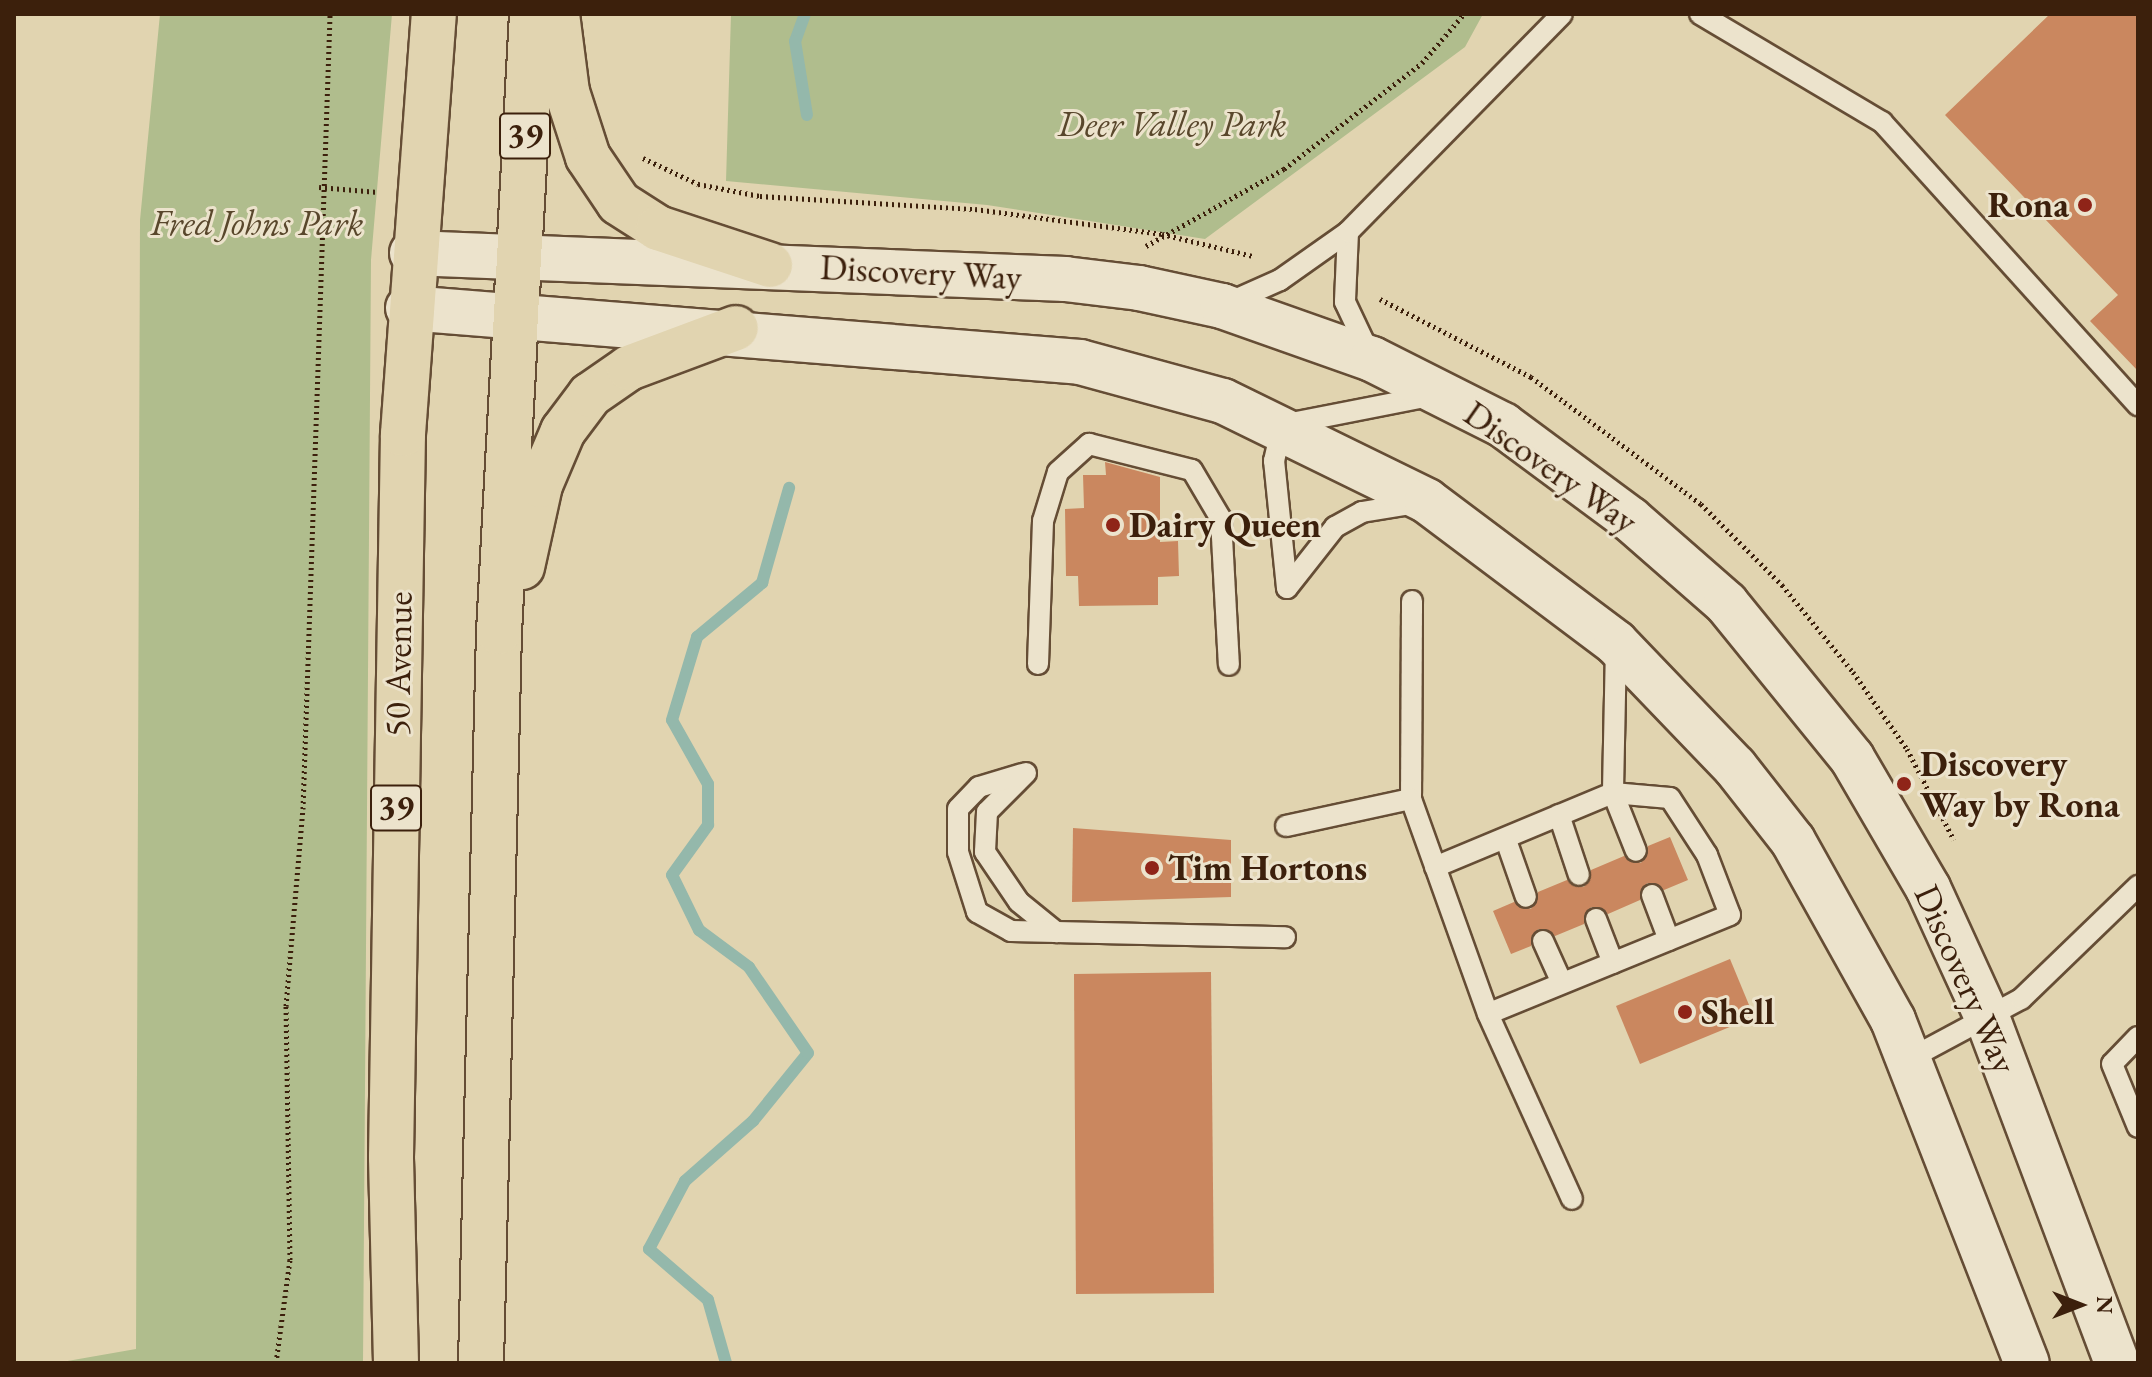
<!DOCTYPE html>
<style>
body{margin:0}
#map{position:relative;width:2152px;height:1377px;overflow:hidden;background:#e1d4b0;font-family:"EB Garamond",serif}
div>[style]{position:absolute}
.green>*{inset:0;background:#b0bd8d}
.stream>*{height:12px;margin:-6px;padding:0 6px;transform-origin:6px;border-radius:6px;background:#94b8ab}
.building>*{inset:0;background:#ca875f}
.path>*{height:5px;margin-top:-2.5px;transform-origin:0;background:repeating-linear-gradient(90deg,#3c200c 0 2px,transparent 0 6px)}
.roads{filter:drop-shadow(2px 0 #654d35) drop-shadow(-2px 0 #654d35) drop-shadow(0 2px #654d35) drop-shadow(0 -2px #654d35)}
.lane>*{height:20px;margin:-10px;padding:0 10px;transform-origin:10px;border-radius:10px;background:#ece3cc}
.secondary>*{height:44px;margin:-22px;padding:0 22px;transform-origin:22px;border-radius:22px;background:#ece3cc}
.primary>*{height:44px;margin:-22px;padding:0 22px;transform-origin:22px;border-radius:22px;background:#e1d4b0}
.dots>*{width:22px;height:22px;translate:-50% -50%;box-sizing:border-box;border:4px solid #ece3cc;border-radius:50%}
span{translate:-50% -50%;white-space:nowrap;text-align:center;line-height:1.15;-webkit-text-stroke:6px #ece3cc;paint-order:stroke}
.shield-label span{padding:2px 6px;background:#ece3cc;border:2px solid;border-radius:6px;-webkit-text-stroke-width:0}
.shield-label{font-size:34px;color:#3c200c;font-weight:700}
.park-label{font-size:36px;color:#59472c;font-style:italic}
.poi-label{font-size:36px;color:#3c200c;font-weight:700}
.right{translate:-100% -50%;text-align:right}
.left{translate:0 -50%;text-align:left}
.street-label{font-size:36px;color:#3c200c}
.frame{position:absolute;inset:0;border:16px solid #3c200c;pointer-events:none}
.north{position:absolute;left:2040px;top:1265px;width:80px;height:80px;-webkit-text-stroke:6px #ece3cc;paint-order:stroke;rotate:90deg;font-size:22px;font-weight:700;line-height:32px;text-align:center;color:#3c200c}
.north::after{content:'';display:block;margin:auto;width:28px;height:36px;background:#3c200c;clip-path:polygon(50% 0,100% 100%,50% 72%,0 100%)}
</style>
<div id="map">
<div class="green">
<i style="clip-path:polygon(160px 14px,392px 14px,371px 260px,363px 1363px,56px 1363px,136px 1349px,140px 220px)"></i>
<i style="clip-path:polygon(731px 14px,1483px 14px,1465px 47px,1205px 239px,987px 205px,726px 181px)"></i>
</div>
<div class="stream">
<i style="left:805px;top:14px;width:29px;rotate:110deg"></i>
<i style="left:795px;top:41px;width:75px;rotate:80.8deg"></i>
<i style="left:726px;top:1363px;width:66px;rotate:-105.9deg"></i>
<i style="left:708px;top:1300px;width:78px;rotate:-139.2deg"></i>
<i style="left:649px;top:1249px;width:77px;rotate:-62.1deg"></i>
<i style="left:685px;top:1181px;width:91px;rotate:-41.4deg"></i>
<i style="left:753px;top:1121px;width:87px;rotate:-51deg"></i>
<i style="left:808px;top:1053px;width:104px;rotate:-124.5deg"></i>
<i style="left:749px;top:967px;width:62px;rotate:-143.5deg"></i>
<i style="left:699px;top:930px;width:61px;rotate:-116.1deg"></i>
<i style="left:672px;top:875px;width:62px;rotate:-54.2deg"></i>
<i style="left:708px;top:825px;width:41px;rotate:-90deg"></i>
<i style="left:708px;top:784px;width:73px;rotate:-119.4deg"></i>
<i style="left:672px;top:720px;width:87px;rotate:-73.2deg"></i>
<i style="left:697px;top:637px;width:85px;rotate:-39.7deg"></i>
<i style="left:762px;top:583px;width:99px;rotate:-74.1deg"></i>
</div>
<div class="building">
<i style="clip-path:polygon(2050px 14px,2138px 14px,2138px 371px,2090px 321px,2118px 295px,1945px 115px)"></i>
<i style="clip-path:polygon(1105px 462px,1160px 477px,1160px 542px,1178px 541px,1179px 576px,1158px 577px,1158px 605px,1079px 606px,1078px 576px,1066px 576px,1065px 509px,1084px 508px,1083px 475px,1106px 475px)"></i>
<i style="clip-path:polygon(1073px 828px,1231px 840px,1231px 897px,1072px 902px)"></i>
<i style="clip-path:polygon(1670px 837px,1688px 880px,1664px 890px,1647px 883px,1640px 900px,1608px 914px,1591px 907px,1584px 924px,1555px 936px,1538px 929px,1531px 946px,1511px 954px,1493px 911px,1514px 902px,1531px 909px,1538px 892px,1567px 880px,1584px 887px,1591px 870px,1624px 856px,1641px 863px,1648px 846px)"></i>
<i style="clip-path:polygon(1730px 959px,1754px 1017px,1640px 1064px,1616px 1006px)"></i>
<i style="clip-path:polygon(1211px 972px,1214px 1293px,1076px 1294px,1074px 974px)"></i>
</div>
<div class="path">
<i style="left:643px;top:158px;width:61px;rotate:25.3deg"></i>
<i style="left:698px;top:184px;width:63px;rotate:11deg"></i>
<i style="left:760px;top:196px;width:215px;rotate:3.5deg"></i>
<i style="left:975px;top:209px;width:189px;rotate:7.6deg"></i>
<i style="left:1162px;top:234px;width:94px;rotate:13.6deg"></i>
<i style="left:319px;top:187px;width:59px;rotate:4.8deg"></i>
<i style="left:1146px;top:246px;width:158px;rotate:-29.2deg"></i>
<i style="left:1284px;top:169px;width:174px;rotate:-37.5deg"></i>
<i style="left:1422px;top:63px;width:65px;rotate:-49.4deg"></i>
<i style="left:1380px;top:299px;width:170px;rotate:27.3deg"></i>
<i style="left:1531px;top:377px;width:212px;rotate:36.8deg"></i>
<i style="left:1701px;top:504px;width:115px;rotate:45deg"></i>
<i style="left:1782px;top:585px;width:112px;rotate:50.8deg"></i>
<i style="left:1853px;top:672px;width:94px;rotate:55deg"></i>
<i style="left:1907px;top:749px;width:102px;rotate:62.7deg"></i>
<i style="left:276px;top:1363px;width:104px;rotate:-82.3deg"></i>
<i style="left:290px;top:1260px;width:254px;rotate:-90.9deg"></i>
<i style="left:286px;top:1006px;width:198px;rotate:-85.1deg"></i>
<i style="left:303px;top:809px;width:795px;rotate:-88.05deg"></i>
</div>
<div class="roads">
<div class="lane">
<i style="left:1700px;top:14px;width:212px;rotate:30.7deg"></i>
<i style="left:1882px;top:122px;width:382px;rotate:47.9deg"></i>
<i style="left:1348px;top:232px;width:70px;rotate:92.5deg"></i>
<i style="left:1345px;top:302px;width:59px;rotate:64.7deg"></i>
<i style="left:1226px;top:304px;width:59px;rotate:-24deg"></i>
<i style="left:1280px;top:280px;width:83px;rotate:-35.2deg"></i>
<i style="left:1348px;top:232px;width:305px;rotate:-45.5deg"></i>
<i style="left:1287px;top:588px;width:128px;rotate:-95.8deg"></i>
<i style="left:1274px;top:461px;width:37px;rotate:-77deg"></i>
<i style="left:1282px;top:425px;width:151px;rotate:-11.1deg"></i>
<i style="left:1287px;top:588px;width:78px;rotate:-51.8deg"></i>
<i style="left:1335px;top:527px;width:31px;rotate:-29deg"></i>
<i style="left:1362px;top:512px;width:56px;rotate:-9.3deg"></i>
<i style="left:1616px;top:647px;width:146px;rotate:91.2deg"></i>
<i style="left:1613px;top:793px;width:62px;rotate:68.4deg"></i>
<i style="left:1038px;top:664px;width:143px;rotate:-88deg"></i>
<i style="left:1043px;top:521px;width:51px;rotate:-73deg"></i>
<i style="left:1058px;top:472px;width:42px;rotate:-42.1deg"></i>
<i style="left:1089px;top:444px;width:106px;rotate:14.2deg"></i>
<i style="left:1192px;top:470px;width:57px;rotate:59.4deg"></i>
<i style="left:1221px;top:519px;width:146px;rotate:86.9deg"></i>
<i style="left:1026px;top:773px;width:55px;rotate:135deg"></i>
<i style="left:987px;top:812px;width:40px;rotate:92.9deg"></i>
<i style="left:985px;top:852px;width:60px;rotate:55.8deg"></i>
<i style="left:1019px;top:902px;width:48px;rotate:39deg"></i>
<i style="left:1056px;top:932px;width:229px;rotate:1.3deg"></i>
<i style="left:1022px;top:774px;width:45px;rotate:163.2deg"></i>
<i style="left:979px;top:787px;width:30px;rotate:134deg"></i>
<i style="left:958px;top:809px;width:43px;rotate:90deg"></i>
<i style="left:958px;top:852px;width:63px;rotate:72.4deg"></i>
<i style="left:977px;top:912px;width:39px;rotate:29deg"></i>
<i style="left:1011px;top:931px;width:45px;rotate:1.3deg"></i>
<i style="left:1411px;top:799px;width:198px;rotate:-89.7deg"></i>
<i style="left:1559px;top:815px;width:63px;rotate:71.6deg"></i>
<i style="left:1286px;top:826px;width:128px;rotate:-12.2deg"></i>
<i style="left:1411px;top:799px;width:228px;rotate:70.3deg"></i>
<i style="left:1488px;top:1014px;width:203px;rotate:65.6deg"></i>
<i style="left:1506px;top:840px;width:60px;rotate:70.7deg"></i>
<i style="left:1435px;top:867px;width:193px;rotate:-22.6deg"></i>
<i style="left:1613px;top:793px;width:57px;rotate:5deg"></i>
<i style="left:1670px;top:798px;width:68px;rotate:57deg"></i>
<i style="left:1707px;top:855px;width:64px;rotate:69deg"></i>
<i style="left:1730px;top:915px;width:261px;rotate:157.8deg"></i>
<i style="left:1652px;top:895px;width:48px;rotate:69.3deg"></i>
<i style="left:1596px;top:919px;width:47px;rotate:68.9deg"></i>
<i style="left:1543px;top:941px;width:46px;rotate:65.7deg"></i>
<i style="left:2138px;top:1037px;width:37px;rotate:134deg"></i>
<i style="left:2112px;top:1064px;width:68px;rotate:67.6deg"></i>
<i style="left:1909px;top:1059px;width:127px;rotate:-28.2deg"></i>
<i style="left:2021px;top:999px;width:163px;rotate:-44deg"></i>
</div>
<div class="secondary">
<i style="left:412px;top:253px;width:654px;rotate:2.28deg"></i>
<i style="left:1065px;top:279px;width:75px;rotate:6.9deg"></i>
<i style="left:1139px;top:288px;width:85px;rotate:12.2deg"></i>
<i style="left:1222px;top:306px;width:159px;rotate:19.5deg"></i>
<i style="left:1372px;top:359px;width:147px;rotate:26.7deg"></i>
<i style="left:1503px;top:425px;width:158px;rotate:36.5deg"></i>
<i style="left:1630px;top:519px;width:128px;rotate:41.2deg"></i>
<i style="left:1726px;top:603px;width:200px;rotate:50.9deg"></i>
<i style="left:1852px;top:758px;width:151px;rotate:59.7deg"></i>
<i style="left:1928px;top:888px;width:142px;rotate:65.4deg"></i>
<i style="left:1987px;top:1017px;width:370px;rotate:69.4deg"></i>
<i style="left:408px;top:308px;width:674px;rotate:4.59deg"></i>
<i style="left:1080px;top:362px;width:148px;rotate:15.3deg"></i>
<i style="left:1223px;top:401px;width:227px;rotate:26.1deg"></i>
<i style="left:1427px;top:501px;width:236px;rotate:36.9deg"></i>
<i style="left:1616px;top:643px;width:172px;rotate:46.2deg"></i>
<i style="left:1735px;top:767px;width:94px;rotate:51.9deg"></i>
<i style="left:1793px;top:841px;width:205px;rotate:60.8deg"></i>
<i style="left:1893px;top:1020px;width:368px;rotate:68.7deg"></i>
</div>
<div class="primary">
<i style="left:557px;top:14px;width:79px;rotate:82.7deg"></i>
<i style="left:567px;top:92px;width:68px;rotate:72.1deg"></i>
<i style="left:588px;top:157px;width:55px;rotate:56deg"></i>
<i style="left:619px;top:203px;width:46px;rotate:32.7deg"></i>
<i style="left:658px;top:228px;width:118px;rotate:18.3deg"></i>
<i style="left:522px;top:567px;width:84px;rotate:-77.6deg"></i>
<i style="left:540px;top:485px;width:59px;rotate:-66.9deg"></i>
<i style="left:563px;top:431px;width:45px;rotate:-53.1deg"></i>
<i style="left:590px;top:395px;width:47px;rotate:-34.7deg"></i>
<i style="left:629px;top:368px;width:114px;rotate:-20.5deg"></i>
<i style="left:396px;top:1363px;width:206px;rotate:-91.4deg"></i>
<i style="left:391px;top:1157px;width:723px;rotate:-89.05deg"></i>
<i style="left:403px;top:434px;width:421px;rotate:-85.8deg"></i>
<i style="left:481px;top:1363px;width:731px;rotate:-88.59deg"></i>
<i style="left:499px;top:632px;width:619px;rotate:-86.94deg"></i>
</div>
</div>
<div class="dots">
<i style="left:2085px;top:205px;background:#8f2418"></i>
<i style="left:1113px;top:525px;background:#8f2418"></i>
<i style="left:1904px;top:784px;background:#8f2418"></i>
<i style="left:1152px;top:868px;background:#8f2418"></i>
<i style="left:1685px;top:1012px;background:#8f2418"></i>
</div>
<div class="shield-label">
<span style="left:525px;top:136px">39</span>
<span style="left:396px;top:808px">39</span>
</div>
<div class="park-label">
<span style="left:1172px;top:124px">Deer Valley Park</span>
<span style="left:257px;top:223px">Fred Johns Park</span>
</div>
<div class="poi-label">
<span class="right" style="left:2069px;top:205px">Rona</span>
<span class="left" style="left:1129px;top:525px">Dairy Queen</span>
<span class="left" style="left:1920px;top:784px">Discovery<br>Way by Rona</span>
<span class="left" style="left:1168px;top:868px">Tim Hortons</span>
<span class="left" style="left:1701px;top:1012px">Shell</span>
</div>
<div class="street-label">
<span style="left:921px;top:272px;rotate:3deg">Discovery Way</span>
<span style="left:1551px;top:467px;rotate:35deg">Discovery Way</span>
<span style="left:398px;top:664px;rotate:-89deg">50 Avenue</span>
<span style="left:1966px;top:979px;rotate:66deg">Discovery Way</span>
</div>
<div class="frame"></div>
<div class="north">N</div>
</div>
